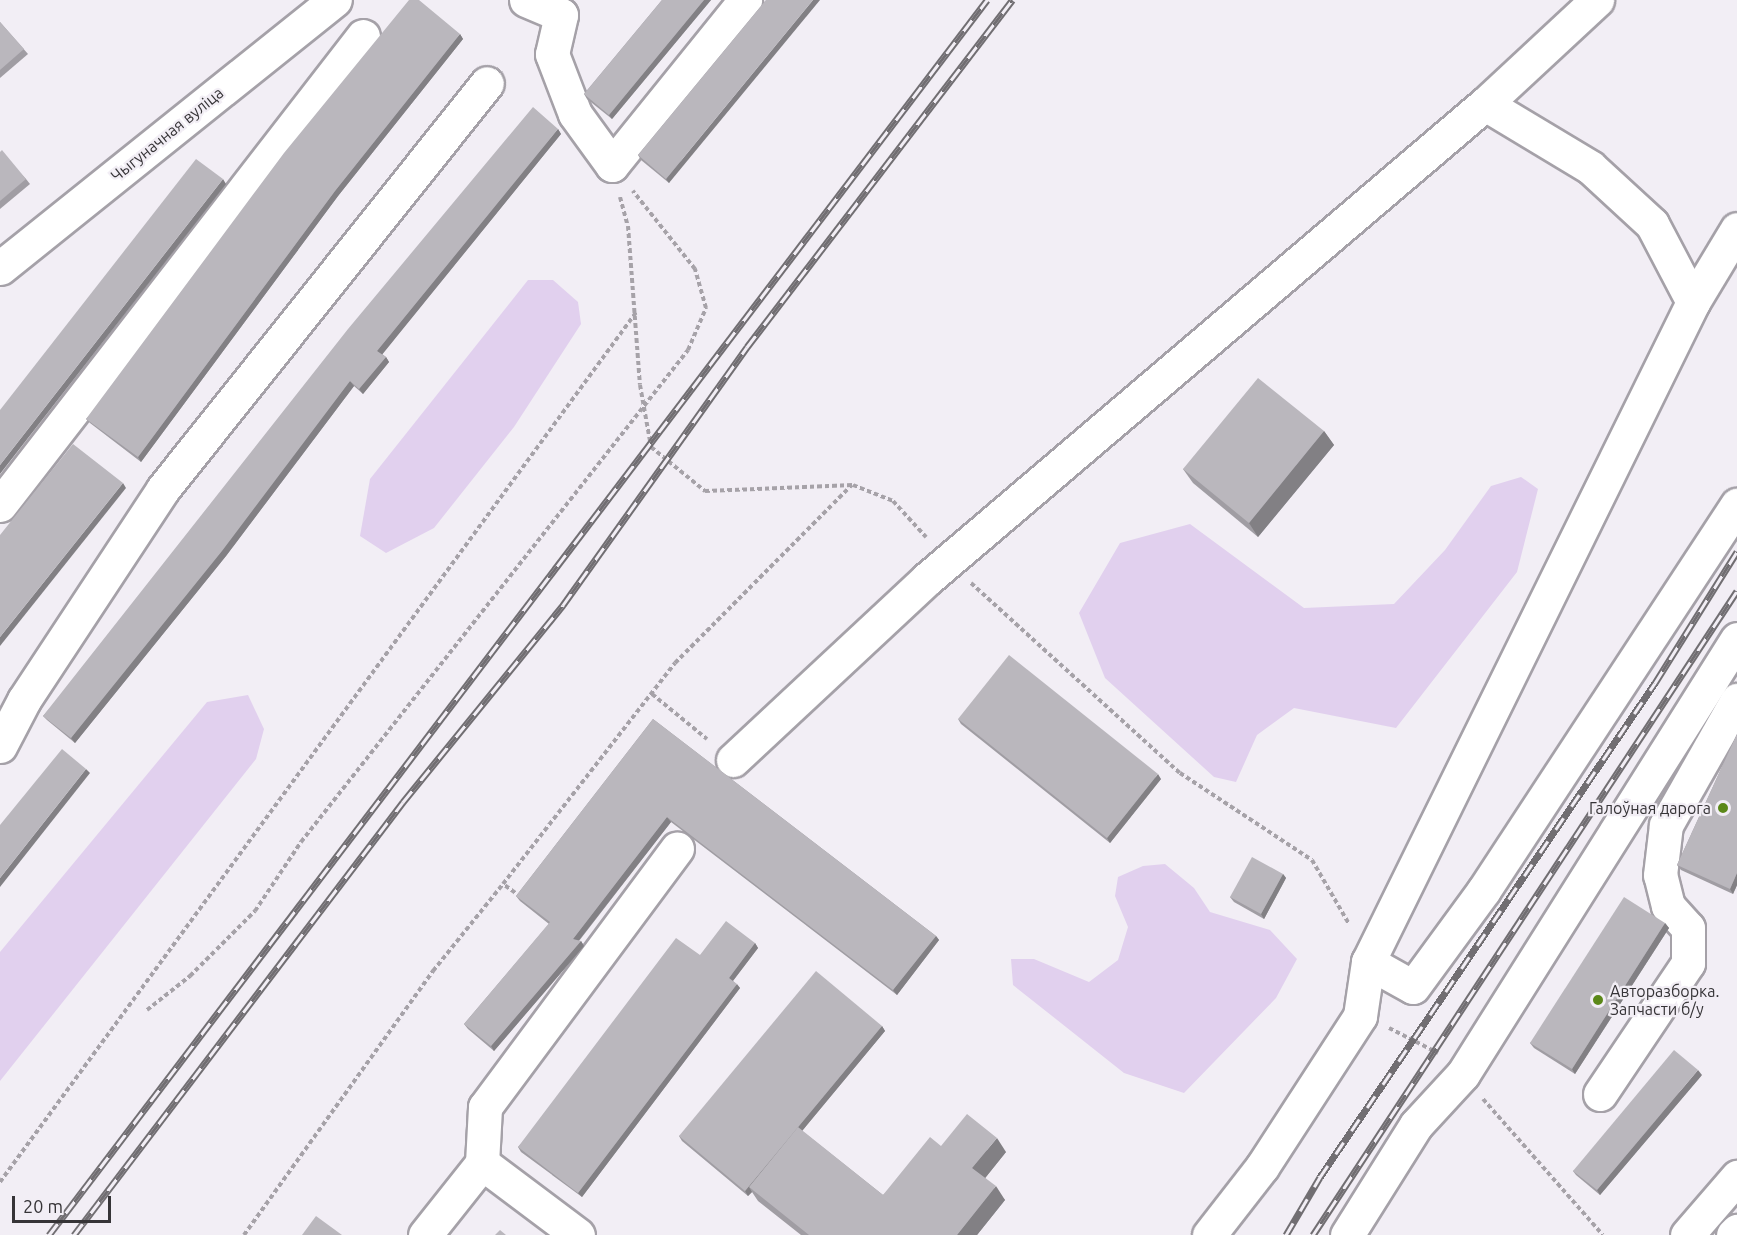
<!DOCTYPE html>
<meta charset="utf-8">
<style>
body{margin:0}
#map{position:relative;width:1737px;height:1235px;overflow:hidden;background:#f2eef5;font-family:Ubuntu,sans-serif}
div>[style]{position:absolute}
.green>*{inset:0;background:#e1d0ee}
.path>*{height:4px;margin-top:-2px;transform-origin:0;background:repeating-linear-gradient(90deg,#a6a2a8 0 4.5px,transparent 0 7.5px)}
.roads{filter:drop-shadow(2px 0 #a5a1a8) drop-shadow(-2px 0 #a5a1a8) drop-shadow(0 2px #a5a1a8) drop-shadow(0 -2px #a5a1a8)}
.minor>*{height:33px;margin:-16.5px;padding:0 16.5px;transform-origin:16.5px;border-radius:16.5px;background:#fff}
.major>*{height:33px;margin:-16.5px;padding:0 16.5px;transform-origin:16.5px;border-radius:16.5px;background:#fff}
.rail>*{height:7px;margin-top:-3.5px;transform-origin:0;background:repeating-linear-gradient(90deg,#f2eef5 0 14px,#716e72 0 28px);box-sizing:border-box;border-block:2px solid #716e72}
.wall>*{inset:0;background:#a09da3}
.shaded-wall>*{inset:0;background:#828084}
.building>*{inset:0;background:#bab7bd}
.dots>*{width:16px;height:16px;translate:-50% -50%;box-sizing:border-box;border:3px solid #f2eef5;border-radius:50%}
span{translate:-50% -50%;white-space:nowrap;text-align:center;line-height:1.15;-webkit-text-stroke:4.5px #f2eef5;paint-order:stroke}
.street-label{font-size:16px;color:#363437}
.poi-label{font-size:16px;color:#363437}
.right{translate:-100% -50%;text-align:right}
.left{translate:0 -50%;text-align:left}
.scale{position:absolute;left:12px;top:1196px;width:99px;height:27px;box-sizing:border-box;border:3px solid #363437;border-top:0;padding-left:8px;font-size:18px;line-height:21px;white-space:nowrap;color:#363437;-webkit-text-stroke:4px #f2eef5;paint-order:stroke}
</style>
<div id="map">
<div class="green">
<i style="clip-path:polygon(528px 280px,553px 280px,578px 302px,581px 324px,514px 427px,434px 528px,386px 553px,360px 536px,370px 479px)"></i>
<i style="clip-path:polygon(1521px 477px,1538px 489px,1517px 572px,1396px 728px,1294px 708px,1257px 735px,1236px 782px,1214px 777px,1105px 678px,1079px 613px,1120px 543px,1190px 524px,1304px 608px,1394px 604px,1445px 550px,1491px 486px)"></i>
<i style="clip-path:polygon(248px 695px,264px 729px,256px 759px,0 1081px,0 952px,207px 702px)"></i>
<i style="clip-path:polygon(1165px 864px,1194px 888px,1210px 912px,1270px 930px,1297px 959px,1276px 998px,1184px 1093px,1124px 1073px,1013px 985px,1011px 959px,1034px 959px,1089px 982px,1118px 960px,1128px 927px,1115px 896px,1118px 877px,1143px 866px)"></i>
</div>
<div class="path">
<i style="left:620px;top:197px;width:30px;rotate:75deg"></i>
<i style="left:628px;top:226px;width:159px;rotate:85.7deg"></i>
<i style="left:640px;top:385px;width:63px;rotate:79.9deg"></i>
<i style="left:651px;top:447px;width:70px;rotate:39.2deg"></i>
<i style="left:705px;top:491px;width:148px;rotate:-2.3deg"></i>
<i style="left:853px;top:485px;width:43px;rotate:21.8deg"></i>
<i style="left:893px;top:501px;width:49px;rotate:47.5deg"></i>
<i style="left:971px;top:583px;width:282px;rotate:42.3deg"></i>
<i style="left:1180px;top:773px;width:158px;rotate:33.4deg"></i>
<i style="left:1312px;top:860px;width:74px;rotate:60deg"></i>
<i style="left:652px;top:694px;width:71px;rotate:39.3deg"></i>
<i style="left:521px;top:897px;width:22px;rotate:-144deg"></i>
<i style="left:503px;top:884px;width:280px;rotate:-52.1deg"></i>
<i style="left:675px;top:663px;width:251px;rotate:-45.2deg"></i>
<i style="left:147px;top:1010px;width:55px;rotate:-38.3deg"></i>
<i style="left:190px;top:976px;width:92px;rotate:-45deg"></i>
<i style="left:255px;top:911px;width:83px;rotate:-56.3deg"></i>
<i style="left:301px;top:842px;width:626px;rotate:-51.81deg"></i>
<i style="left:688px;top:350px;width:46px;rotate:-66.8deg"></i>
<i style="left:706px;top:308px;width:41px;rotate:-105.8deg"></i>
<i style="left:695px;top:269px;width:100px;rotate:-128.5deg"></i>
<i style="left:1389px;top:1028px;width:55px;rotate:27deg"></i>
<i style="left:1483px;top:1099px;width:181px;rotate:48.6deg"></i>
<i style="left:0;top:1182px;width:1079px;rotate:-53.82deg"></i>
<i style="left:244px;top:1235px;width:325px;rotate:-54.4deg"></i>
<i style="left:433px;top:971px;width:112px;rotate:-51.2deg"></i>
</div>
<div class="roads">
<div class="minor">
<i style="left:526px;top:0;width:38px;rotate:23deg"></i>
<i style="left:561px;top:15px;width:40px;rotate:103deg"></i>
<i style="left:552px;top:54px;width:64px;rotate:69deg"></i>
<i style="left:575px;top:114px;width:63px;rotate:54deg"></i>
<i style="left:612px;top:165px;width:212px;rotate:-51.1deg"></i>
<i style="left:0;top:268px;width:429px;rotate:-38.7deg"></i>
<i style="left:1693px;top:302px;width:85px;rotate:-58.9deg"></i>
<i style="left:0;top:505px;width:593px;rotate:-52.26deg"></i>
<i style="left:0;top:746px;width:52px;rotate:-62.4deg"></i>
<i style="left:24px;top:700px;width:253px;rotate:-56.6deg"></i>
<i style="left:163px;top:489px;width:519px;rotate:-51.41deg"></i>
<i style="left:733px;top:760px;width:265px;rotate:-43deg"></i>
<i style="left:927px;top:579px;width:733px;rotate:-40.41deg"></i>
<i style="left:1485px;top:104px;width:153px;rotate:-42.9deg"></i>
<i style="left:1368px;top:962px;width:51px;rotate:29.1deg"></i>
<i style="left:1413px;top:987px;width:120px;rotate:-53.8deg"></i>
<i style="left:1484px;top:890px;width:461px;rotate:-56.7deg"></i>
<i style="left:1600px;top:1094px;width:158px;rotate:-56.1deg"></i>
<i style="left:1688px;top:963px;width:35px;rotate:-90deg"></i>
<i style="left:1688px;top:928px;width:30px;rotate:-132deg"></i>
<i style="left:1668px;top:906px;width:32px;rotate:-104deg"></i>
<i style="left:1660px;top:875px;width:50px;rotate:-83.2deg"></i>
<i style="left:1666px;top:825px;width:144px;rotate:-60.4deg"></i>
<i style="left:482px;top:1163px;width:56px;rotate:-86.9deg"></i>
<i style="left:485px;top:1107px;width:322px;rotate:-53.4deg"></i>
<i style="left:425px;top:1235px;width:92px;rotate:-51.6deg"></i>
<i style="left:482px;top:1163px;width:120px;rotate:36.9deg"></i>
<i style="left:1209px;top:1235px;width:86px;rotate:-52.1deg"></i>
<i style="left:1262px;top:1167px;width:180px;rotate:-57deg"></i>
<i style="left:1360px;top:1016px;width:55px;rotate:-81.6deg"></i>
<i style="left:1368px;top:962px;width:736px;rotate:-63.78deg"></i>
<i style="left:1693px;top:302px;width:88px;rotate:-117.7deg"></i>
<i style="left:1652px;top:224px;width:84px;rotate:-137.4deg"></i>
<i style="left:1590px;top:167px;width:122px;rotate:-149deg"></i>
<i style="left:1347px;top:1235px;width:130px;rotate:-57.9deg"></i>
<i style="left:1416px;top:1125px;width:69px;rotate:-47.3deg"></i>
<i style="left:1463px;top:1074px;width:514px;rotate:-57.79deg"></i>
</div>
<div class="major">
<i style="left:1687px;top:1235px;width:77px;rotate:-49.2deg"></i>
<i style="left:1733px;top:1235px;width:6px;rotate:-45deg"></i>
</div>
</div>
<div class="rail">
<i style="left:49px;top:1235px;width:1551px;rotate:-52.78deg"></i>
<i style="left:74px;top:1235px;width:544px;rotate:-52.77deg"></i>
<i style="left:403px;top:802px;width:254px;rotate:-50.9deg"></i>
<i style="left:563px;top:605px;width:317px;rotate:-54.5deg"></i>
<i style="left:747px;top:347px;width:437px;rotate:-52.6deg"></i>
<i style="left:1286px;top:1235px;width:67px;rotate:-59.6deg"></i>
<i style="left:1320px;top:1177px;width:597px;rotate:-55.86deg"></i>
<i style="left:1655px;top:683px;width:155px;rotate:-58deg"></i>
<i style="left:1313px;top:1235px;width:771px;rotate:-56.64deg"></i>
</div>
<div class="wall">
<i style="clip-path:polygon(662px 0,711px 0,612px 119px,587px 99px,584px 94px)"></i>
<i style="clip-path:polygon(766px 0,669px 183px,641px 160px,638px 155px)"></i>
<i style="clip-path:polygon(0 22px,28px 54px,0 78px)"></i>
<i style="clip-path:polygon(460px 34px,463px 39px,338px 196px,141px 462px,90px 423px,86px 419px)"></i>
<i style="clip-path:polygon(558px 129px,561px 134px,382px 354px,386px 357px,389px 362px,363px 394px,354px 386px,226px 556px,75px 743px,47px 720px,43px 716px)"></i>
<i style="clip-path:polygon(0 152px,26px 179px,30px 184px,0 209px)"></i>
<i style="clip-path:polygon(1324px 431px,1334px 445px,1258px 537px,1193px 483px,1183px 469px)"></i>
<i style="clip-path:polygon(653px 719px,936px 936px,939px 940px,897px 995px,671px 822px,579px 941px,581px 941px,584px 946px,494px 1051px,468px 1029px,464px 1024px,549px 924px,520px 901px,516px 896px)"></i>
<i style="clip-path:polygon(958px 719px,1161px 779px,1110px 843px,961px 724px)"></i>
<i style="clip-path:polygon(1737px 734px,1737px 885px,1733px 894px,1681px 870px,1677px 865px)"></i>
<i style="clip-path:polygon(1283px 874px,1286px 878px,1264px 919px,1234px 902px,1230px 897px)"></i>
<i style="clip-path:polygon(1665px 923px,1669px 928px,1575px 1074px,1534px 1048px,1530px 1043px)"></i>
<i style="clip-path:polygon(755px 943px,758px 948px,733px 981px,740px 988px,582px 1197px,521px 1152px,518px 1147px,700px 955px)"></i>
<i style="clip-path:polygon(882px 1026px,885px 1031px,802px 1131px,883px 1195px,941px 1146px,1006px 1152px,985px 1178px,1005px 1200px,977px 1235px,801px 1235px,758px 1201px,752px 1192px,748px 1196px,682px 1141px,679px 1136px)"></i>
<i style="clip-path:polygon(1702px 1075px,1600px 1195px,1576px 1175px,1573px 1171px)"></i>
</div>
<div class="shaded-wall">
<i style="clip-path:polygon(704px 0,711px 0,612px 119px,609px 115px)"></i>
<i style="clip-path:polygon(813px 0,820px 0,669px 183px,666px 179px)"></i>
<i style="clip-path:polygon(460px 34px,463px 39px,338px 196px,141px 462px,138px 457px,335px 191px)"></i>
<i style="clip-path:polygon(558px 129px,561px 134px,381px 356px,377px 351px)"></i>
<i style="clip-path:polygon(223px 179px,226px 184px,0 474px,0 465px)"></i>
<i style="clip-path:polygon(386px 357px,389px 362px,363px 394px,359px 389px)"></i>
<i style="clip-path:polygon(350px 381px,354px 386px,226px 556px,75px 743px,71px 738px)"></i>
<i style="clip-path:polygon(1324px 431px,1334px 445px,1258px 537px,1249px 523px)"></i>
<i style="clip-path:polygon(123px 483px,126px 488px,0 646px,0 637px)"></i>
<i style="clip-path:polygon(86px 769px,90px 773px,0 887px,0 878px)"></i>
<i style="clip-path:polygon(1158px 774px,1161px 779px,1110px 843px,1107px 838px)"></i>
<i style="clip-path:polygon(667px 817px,671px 822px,576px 944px,573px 939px)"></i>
<i style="clip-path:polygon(1737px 873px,1737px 885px,1733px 894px,1730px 889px)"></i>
<i style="clip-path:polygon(1283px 874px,1286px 878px,1264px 919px,1261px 914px)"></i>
<i style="clip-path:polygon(1665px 923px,1669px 928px,1575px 1074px,1572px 1069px)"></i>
<i style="clip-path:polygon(936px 936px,939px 940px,897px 995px,893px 990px)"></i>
<i style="clip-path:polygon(581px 941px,584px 946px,494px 1051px,491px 1046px)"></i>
<i style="clip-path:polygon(755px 943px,758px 948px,732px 982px,729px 978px)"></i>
<i style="clip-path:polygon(737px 984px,740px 988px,582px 1197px,578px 1193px)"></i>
<i style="clip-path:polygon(882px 1026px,885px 1031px,753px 1190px,749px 1187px,752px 1192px,748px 1196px,745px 1191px)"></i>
<i style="clip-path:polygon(1698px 1070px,1702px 1075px,1600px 1195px,1597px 1190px)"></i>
<i style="clip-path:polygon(997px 1138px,1006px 1152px,982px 1182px,972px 1168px)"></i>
<i style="clip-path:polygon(996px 1186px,1005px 1200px,977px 1235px,957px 1235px)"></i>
</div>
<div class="building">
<i style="clip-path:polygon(409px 0,419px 0,460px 34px,335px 191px,138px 457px,86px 419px,284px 153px)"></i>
<i style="clip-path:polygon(662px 0,704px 0,609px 115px,584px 94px)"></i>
<i style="clip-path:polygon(766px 0,813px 0,666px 179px,638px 155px)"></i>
<i style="clip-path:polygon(0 22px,24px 49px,0 70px)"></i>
<i style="clip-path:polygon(533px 107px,558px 129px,377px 351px,386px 357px,359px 389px,350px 381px,222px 551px,71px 738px,43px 716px,348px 329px)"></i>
<i style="clip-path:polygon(2px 150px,26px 179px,0 201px,0 152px)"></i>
<i style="clip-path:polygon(196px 159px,223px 179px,0 465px,0 410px)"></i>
<i style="clip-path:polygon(1258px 378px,1324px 431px,1249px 523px,1183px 469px)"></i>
<i style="clip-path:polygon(73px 444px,123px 483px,0 637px,0 535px)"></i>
<i style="clip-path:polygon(1009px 655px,1158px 774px,1107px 838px,958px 719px)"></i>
<i style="clip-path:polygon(653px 719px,936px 936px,893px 990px,667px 817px,573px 939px,581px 941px,491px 1046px,464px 1024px,550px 922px,516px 896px)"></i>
<i style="clip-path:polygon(1737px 734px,1737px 873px,1730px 889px,1677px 865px)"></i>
<i style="clip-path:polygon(62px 749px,86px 769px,0 878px,0 825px)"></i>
<i style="clip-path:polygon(1252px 857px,1283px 874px,1261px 914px,1230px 897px)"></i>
<i style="clip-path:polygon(1624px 897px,1665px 923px,1572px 1069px,1530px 1043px)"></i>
<i style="clip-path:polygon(726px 921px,755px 943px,729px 978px,737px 984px,578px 1193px,518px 1147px,676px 938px,700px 955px)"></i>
<i style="clip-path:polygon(816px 971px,882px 1026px,745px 1191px,679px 1136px)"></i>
<i style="clip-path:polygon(1674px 1050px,1698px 1070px,1597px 1190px,1573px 1171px)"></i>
<i style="clip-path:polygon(967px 1114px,997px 1138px,972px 1168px,996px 1186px,957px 1235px,809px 1235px,749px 1187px,798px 1127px,883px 1195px,930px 1137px,941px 1146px)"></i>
<i style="clip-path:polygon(316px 1216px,342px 1235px,302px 1235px)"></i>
<i style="clip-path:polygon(500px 1230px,506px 1235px,495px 1235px)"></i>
</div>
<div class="dots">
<i style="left:1723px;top:808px;background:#5b8819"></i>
<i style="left:1598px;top:1000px;background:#5b8819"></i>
</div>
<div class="street-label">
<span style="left:167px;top:134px;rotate:-39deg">Чыгуначная вуліца</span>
</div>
<div class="poi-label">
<span class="right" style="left:1711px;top:808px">Галоўная дарога</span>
<span class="left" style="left:1610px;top:1000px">Авторазборка.<br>Запчасти б/у</span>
</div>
<div class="scale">20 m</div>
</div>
